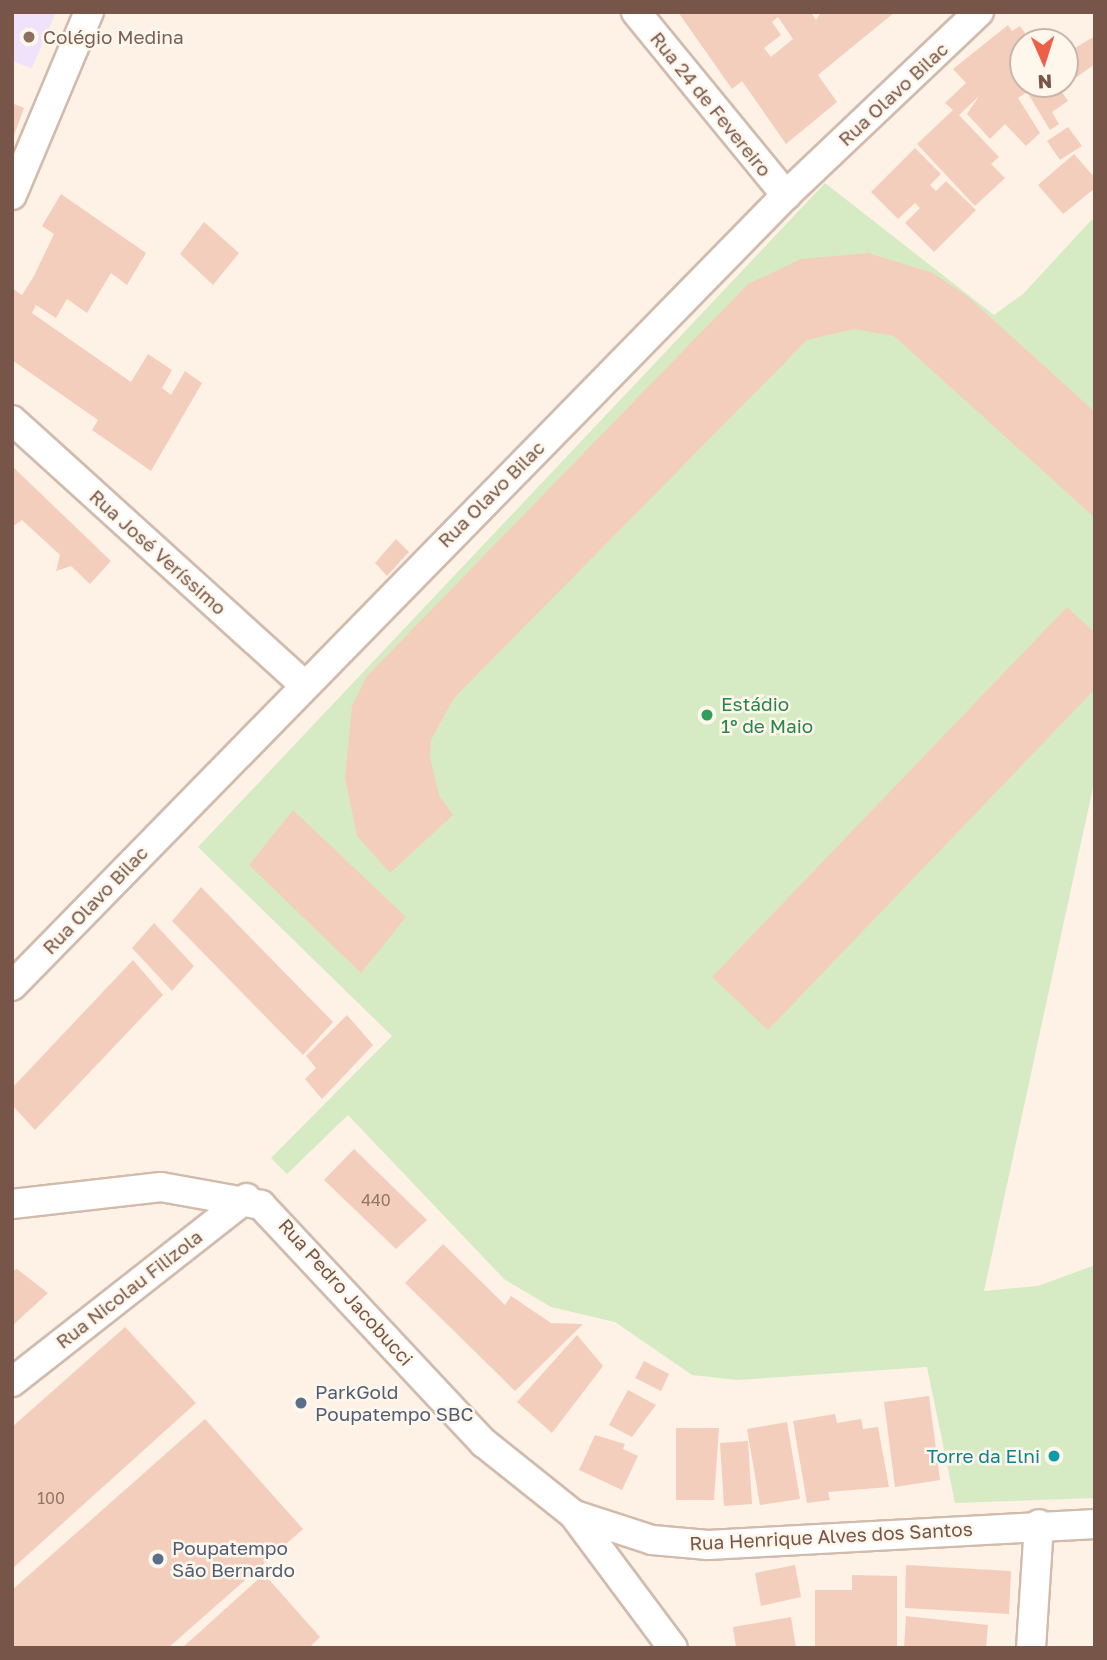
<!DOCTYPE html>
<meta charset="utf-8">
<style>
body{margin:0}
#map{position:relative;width:1107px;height:1660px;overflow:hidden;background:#fdf2e5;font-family:"Golos Text",sans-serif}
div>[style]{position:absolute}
.education>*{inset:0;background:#efe2fa}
.green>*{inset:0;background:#d6ebc3}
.building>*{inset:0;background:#f4cebc}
.roads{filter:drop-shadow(2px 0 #d1bbad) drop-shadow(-2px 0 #d1bbad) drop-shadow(0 2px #d1bbad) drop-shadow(0 -2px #d1bbad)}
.minor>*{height:28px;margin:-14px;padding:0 14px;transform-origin:14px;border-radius:14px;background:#fff}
.dots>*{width:19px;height:19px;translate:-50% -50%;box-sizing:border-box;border:4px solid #fff6ec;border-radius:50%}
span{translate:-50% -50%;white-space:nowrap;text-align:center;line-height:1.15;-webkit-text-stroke:5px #fff6ec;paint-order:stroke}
.number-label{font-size:16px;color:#967466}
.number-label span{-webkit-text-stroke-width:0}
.education-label{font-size:19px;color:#785e54}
.left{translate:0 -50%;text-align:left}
.street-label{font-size:19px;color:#775649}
.leisure-label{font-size:19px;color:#27864d}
.service-label{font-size:19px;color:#4e5e75}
.culture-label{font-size:19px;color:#0d838f}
.right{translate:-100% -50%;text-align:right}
.frame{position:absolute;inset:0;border:14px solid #775649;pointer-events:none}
.north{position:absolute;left:1009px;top:28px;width:70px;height:70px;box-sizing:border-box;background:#fff6ec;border:2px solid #c9b6ab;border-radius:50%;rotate:177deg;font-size:19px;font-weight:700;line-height:28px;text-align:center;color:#775649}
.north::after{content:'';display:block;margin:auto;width:24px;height:32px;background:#eb6046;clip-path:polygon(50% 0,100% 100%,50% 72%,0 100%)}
</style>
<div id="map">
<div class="education">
<i style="clip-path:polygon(12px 12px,56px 12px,32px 68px,12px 61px)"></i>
</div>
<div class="green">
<i style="clip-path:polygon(825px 183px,994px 315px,1023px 294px,1095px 216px,1095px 778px,984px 1291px,1038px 1286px,1095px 1265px,1095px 1498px,955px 1503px,927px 1367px,737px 1380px,692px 1375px,615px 1322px,551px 1307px,504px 1279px,348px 1115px,287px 1174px,271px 1158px,392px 1036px,198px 847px)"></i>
</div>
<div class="building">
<i style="clip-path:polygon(evenodd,678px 12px,811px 12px,816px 20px,821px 12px,895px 12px,818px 75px,837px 102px,786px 144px,742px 81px,732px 89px,678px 12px,778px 17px,793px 39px,771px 57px,764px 48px,781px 35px,772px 22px,778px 17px)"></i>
<i style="clip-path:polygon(1008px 25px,1012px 31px,1020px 26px,1031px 42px,1023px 42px,1023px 84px,1065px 84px,1065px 54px,1095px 36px,1095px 64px,1060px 89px,1068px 101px,1052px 112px,1059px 124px,1050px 130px,1027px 92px,1018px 98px,1040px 133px,1026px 146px,1005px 124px,990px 139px,967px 114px,979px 96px,959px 115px,999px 157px,991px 164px,1005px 178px,975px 206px,917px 144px,953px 110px,945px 103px,966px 83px,953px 69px)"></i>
<i style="clip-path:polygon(12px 103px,24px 108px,13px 138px,12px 138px)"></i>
<i style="clip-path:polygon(1068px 127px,1082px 146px,1060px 160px,1047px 141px)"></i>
<i style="clip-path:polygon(915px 148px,941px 174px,930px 185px,936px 191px,946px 181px,976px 210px,934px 252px,905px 223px,920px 208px,915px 203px,898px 219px,871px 192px)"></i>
<i style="clip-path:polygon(1074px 154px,1095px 178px,1095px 188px,1063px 214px,1038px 185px)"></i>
<i style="clip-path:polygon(61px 194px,146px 253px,127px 285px,111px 273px,87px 313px,67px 299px,56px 318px,36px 305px,32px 313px,131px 382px,148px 354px,172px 370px,162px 388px,171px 395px,185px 371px,202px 383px,151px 471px,92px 430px,98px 420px,12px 360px,12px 288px,22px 295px,34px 276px,54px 234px,42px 226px)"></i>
<i style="clip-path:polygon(204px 222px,239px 253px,213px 285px,180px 254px)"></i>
<i style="clip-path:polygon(868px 253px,933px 273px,967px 296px,1095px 412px,1095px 518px,894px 336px,854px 329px,807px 340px,454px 698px,431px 740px,430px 757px,439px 795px,453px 815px,390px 873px,357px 836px,345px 778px,352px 706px,367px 676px,748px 284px,801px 259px)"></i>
<i style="clip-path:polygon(12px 466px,111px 561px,90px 584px,71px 566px,56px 571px,60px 555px,22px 520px,12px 527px)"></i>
<i style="clip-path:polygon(396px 539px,409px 552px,387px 576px,375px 563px)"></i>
<i style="clip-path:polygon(1067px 607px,1095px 633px,1095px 689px,768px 1030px,712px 977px)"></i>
<i style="clip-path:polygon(293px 810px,406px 917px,361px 973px,249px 865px)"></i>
<i style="clip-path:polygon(201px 887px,333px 1022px,303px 1055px,172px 921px)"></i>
<i style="clip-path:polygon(154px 923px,194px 966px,172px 991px,132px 948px)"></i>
<i style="clip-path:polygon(133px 960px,163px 995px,35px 1130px,12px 1105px,12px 1088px)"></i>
<i style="clip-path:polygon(347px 1015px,373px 1045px,322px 1099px,305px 1079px,316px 1068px,306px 1056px)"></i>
<i style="clip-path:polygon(354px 1149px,427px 1220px,396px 1249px,324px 1180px)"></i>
<i style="clip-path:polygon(443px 1244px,505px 1305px,511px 1296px,551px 1323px,583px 1324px,515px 1391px,405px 1283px)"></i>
<i style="clip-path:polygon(17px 1269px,48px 1293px,12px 1326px,12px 1271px)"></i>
<i style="clip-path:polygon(125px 1327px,196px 1403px,12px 1569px,12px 1427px)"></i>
<i style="clip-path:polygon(577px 1335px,603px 1366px,552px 1433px,517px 1402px)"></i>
<i style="clip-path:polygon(644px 1361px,669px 1374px,661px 1391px,635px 1378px)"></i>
<i style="clip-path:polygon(628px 1390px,656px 1405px,632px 1437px,609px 1425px)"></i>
<i style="clip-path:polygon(929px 1396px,940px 1480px,895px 1487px,884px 1402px)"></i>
<i style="clip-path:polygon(835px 1414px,837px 1423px,861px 1419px,863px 1429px,878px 1427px,889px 1487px,828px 1492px,830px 1500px,807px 1503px,793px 1421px)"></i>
<i style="clip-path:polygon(205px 1419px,303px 1529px,168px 1648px,12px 1648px,12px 1590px)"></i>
<i style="clip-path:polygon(787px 1422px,800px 1499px,760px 1505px,747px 1429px)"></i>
<i style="clip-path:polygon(676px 1428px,719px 1428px,714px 1500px,676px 1500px)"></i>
<i style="clip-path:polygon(595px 1435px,625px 1444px,623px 1449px,638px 1456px,622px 1490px,579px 1470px)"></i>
<i style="clip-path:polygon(748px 1441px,752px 1504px,724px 1506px,720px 1443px)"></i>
<i style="clip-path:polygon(795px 1565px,801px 1597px,761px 1606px,755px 1573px)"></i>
<i style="clip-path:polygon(906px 1565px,1011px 1571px,1009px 1614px,905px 1608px)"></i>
<i style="clip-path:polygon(264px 1574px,320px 1637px,309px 1648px,182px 1648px)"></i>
<i style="clip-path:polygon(852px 1575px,897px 1576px,897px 1648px,815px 1648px,815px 1590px,852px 1590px)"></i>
<i style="clip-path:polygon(906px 1616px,988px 1625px,986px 1648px,904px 1648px)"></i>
<i style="clip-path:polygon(791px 1617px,796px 1648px,736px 1648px,733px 1627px)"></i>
</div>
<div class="roads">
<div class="minor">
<i style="left:636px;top:12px;width:237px;rotate:50.7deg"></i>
<i style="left:12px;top:195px;width:199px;rotate:-67.2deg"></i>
<i style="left:12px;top:420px;width:394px;rotate:42.2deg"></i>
<i style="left:12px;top:986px;width:1107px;rotate:-45.62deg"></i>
<i style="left:786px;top:195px;width:266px;rotate:-43.5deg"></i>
<i style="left:12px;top:1204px;width:150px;rotate:-6.5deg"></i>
<i style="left:161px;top:1187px;width:102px;rotate:10.2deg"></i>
<i style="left:261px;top:1205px;width:326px;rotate:46.9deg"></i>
<i style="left:484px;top:1443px;width:114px;rotate:38.6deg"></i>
<i style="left:573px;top:1514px;width:167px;rotate:53.3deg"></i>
<i style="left:12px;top:1382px;width:298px;rotate:-38.1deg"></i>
<i style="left:575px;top:1515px;width:81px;rotate:18deg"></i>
<i style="left:652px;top:1540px;width:56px;rotate:5.1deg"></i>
<i style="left:708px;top:1545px;width:388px;rotate:-3.1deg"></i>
<i style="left:1031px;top:1648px;width:124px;rotate:-86.3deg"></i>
</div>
</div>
<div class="dots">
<i style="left:29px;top:37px;background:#8d6e63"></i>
<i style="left:707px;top:715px;background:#2e9e5b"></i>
<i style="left:301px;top:1403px;background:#5c6f8a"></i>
<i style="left:1054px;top:1456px;background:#0f9aa8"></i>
<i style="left:158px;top:1559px;background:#5c6f8a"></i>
</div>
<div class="number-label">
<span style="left:376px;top:1200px">440</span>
<span style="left:51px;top:1498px">100</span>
</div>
<div class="education-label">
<span class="left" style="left:43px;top:37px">Colégio Medina</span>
</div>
<div class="street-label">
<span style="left:893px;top:94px;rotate:-43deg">Rua Olavo Bilac</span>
<span style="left:711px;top:104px;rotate:51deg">Rua 24 de Fevereiro</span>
<span style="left:491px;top:494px;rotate:-45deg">Rua Olavo Bilac</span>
<span style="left:158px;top:552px;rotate:42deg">Rua José Veríssimo</span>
<span style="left:95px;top:900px;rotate:-46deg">Rua Olavo Bilac</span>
<span style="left:129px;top:1289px;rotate:-38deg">Rua Nicolau Filizola</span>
<span style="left:346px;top:1292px;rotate:48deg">Rua Pedro Jacobucci</span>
<span style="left:831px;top:1536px;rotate:-3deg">Rua Henrique Alves dos Santos</span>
</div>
<div class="leisure-label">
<span class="left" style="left:721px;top:715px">Estádio<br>1º de Maio</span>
</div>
<div class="service-label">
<span class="left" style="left:315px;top:1403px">ParkGold<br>Poupatempo SBC</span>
<span class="left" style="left:172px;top:1559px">Poupatempo<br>São Bernardo</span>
</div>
<div class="culture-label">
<span class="right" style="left:1040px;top:1456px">Torre da Elni</span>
</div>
<div class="frame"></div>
<div class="north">N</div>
</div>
